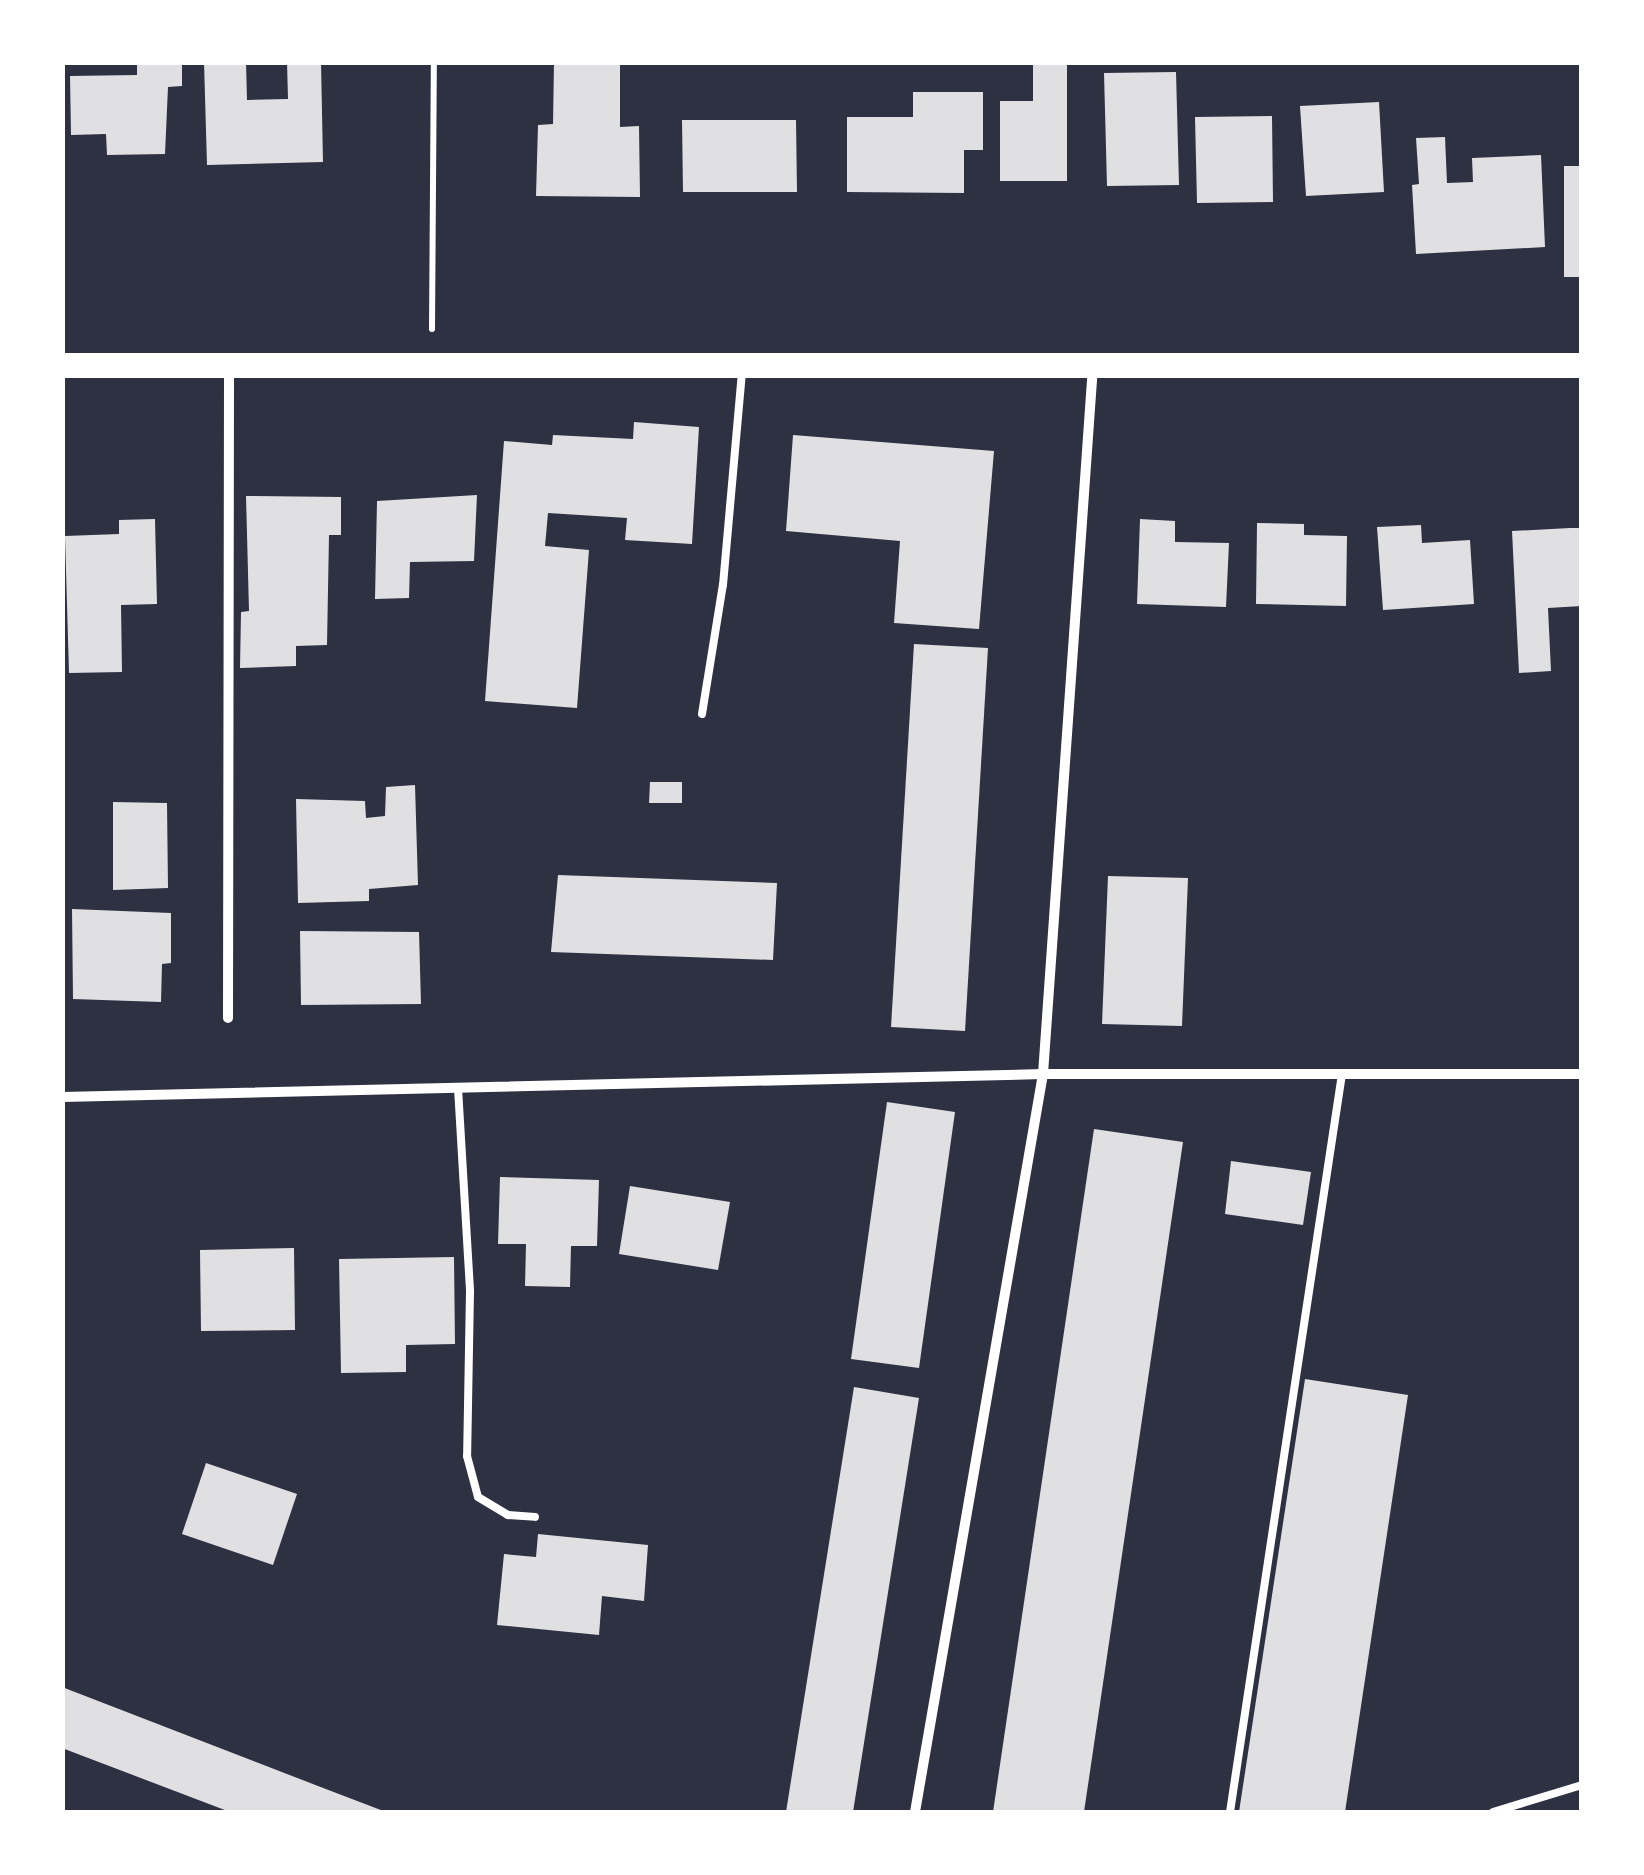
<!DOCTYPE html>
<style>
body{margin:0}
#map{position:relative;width:1644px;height:1875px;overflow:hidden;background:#2d3142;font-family:Georgia,serif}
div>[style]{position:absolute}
.building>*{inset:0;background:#e0e0e3}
.path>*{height:6px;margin:-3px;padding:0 3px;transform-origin:3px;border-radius:3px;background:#fff}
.service>*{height:8px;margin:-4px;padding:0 4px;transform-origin:4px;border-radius:4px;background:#fff}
.minor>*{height:10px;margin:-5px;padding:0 5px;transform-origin:5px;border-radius:5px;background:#fff}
.primary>*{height:25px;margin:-12.5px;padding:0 12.5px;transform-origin:12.5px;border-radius:12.5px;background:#fff}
span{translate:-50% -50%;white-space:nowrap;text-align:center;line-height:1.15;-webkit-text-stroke:10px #fff;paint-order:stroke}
.frame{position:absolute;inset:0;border:65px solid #fff;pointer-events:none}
</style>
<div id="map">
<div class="building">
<i style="clip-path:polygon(137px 62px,182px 62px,182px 86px,168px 87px,165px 154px,107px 155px,106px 134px,71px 135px,70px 76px,137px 75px)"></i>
<i style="clip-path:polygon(204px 62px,246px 62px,247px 100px,288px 99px,287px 62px,321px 62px,323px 162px,207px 165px)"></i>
<i style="clip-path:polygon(554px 62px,620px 62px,620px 127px,639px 126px,640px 197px,536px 196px,538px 125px,553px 124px)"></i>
<i style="clip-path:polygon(1067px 62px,1067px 181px,1000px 181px,1000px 101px,1033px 101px,1033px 63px)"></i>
<i style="clip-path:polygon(1176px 72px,1179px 185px,1107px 186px,1104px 73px)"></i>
<i style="clip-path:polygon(913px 92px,983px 92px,983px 150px,964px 150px,964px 193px,847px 192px,847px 117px,913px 117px)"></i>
<i style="clip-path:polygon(1379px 102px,1384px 192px,1306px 196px,1300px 106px)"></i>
<i style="clip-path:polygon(1272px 116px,1273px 202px,1197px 203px,1195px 117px)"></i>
<i style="clip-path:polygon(682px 120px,796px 120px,797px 192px,683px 192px)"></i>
<i style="clip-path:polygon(1445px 137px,1447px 183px,1473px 182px,1472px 158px,1541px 155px,1545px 247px,1416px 254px,1412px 185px,1419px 184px,1416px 138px)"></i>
<i style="clip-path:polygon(1564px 166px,1582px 166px,1582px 277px,1564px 277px)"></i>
<i style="clip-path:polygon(634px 422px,699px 427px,692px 544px,625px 540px,627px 518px,548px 513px,545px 546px,589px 550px,577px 708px,485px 701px,504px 441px,552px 445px,553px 435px,633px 439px)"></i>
<i style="clip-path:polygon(793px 435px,994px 451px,979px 629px,894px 623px,900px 541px,786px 531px)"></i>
<i style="clip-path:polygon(477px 495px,474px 561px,410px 562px,409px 598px,375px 599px,377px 501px)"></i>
<i style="clip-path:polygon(246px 496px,341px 497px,341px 535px,329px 535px,327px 645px,296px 646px,296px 666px,240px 668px,241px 612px,249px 611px)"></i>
<i style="clip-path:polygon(155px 519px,157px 604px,121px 605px,122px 672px,69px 673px,65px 536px,119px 534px,119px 520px)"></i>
<i style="clip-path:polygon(1140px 519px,1175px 521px,1175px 542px,1229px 543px,1226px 607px,1137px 604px)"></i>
<i style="clip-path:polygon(1257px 523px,1304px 524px,1304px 535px,1347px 536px,1346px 606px,1256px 604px)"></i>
<i style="clip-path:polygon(1421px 525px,1422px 543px,1470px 540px,1474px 604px,1383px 610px,1377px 527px)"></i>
<i style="clip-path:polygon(1570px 528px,1582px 528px,1582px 606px,1548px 608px,1551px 671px,1519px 673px,1512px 531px)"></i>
<i style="clip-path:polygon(914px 644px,988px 648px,965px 1031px,891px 1027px)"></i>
<i style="clip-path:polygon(650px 782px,682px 782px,682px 803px,649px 803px)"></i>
<i style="clip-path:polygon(415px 785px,418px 885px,369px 889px,369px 901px,298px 903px,296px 799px,365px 801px,366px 818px,385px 816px,386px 787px)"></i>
<i style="clip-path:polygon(113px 802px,167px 803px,168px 888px,113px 890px)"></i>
<i style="clip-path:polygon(558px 875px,777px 883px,773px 960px,551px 952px)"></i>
<i style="clip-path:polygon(1108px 876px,1188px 878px,1182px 1026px,1102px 1024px)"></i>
<i style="clip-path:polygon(72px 909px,171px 913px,171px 963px,162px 964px,161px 1002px,73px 999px)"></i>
<i style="clip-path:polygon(300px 931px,419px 932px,421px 1004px,301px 1005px)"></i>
<i style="clip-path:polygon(887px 1102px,955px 1112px,919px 1368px,851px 1359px)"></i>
<i style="clip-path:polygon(1094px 1129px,1183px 1142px,1084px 1812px,993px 1812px)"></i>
<i style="clip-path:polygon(1231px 1161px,1311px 1172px,1303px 1225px,1225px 1214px)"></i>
<i style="clip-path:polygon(500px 1177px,599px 1180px,597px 1246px,571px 1246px,570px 1287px,525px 1286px,526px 1244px,498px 1244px)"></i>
<i style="clip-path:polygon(630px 1186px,730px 1202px,718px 1270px,619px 1254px)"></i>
<i style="clip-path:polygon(294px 1248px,295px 1330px,201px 1331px,200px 1250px)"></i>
<i style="clip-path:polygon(454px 1257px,455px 1344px,406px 1345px,406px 1372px,341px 1373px,339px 1259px)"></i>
<i style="clip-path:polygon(1305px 1379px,1408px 1395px,1345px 1812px,1239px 1812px)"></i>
<i style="clip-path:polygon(854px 1387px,919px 1398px,853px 1812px,786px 1812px)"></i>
<i style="clip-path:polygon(206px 1463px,297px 1494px,273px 1565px,182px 1534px)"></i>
<i style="clip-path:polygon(538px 1534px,648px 1545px,644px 1601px,602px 1596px,599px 1635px,497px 1625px,504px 1554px,536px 1557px)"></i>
<i style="clip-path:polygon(62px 1687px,318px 1786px,386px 1812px,230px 1812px,62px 1748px)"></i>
</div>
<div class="path">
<i style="left:432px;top:329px;width:267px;rotate:-89.6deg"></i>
</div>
<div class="service">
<i style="left:702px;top:714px;width:131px;rotate:-80.8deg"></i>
<i style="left:723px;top:585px;width:216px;rotate:-84.9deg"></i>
<i style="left:458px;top:1088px;width:203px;rotate:86.6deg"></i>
<i style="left:470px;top:1291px;width:165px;rotate:91deg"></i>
<i style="left:467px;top:1456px;width:42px;rotate:75deg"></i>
<i style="left:478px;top:1497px;width:35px;rotate:31deg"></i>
<i style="left:508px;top:1515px;width:27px;rotate:4deg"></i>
<i style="left:1230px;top:1812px;width:746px;rotate:-81.37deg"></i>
<i style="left:1493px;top:1812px;width:93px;rotate:-16.9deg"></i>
</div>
<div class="minor">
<i style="left:228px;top:1018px;width:652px;rotate:-89.91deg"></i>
<i style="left:62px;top:1097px;width:981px;rotate:-1.34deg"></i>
<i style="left:1043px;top:1074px;width:539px"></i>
<i style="left:915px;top:1812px;width:749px;rotate:-80.16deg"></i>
<i style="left:1043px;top:1074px;width:710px;rotate:-85.96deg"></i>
</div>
<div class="primary">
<i style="left:62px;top:365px;width:1520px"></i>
</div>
<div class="frame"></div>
</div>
